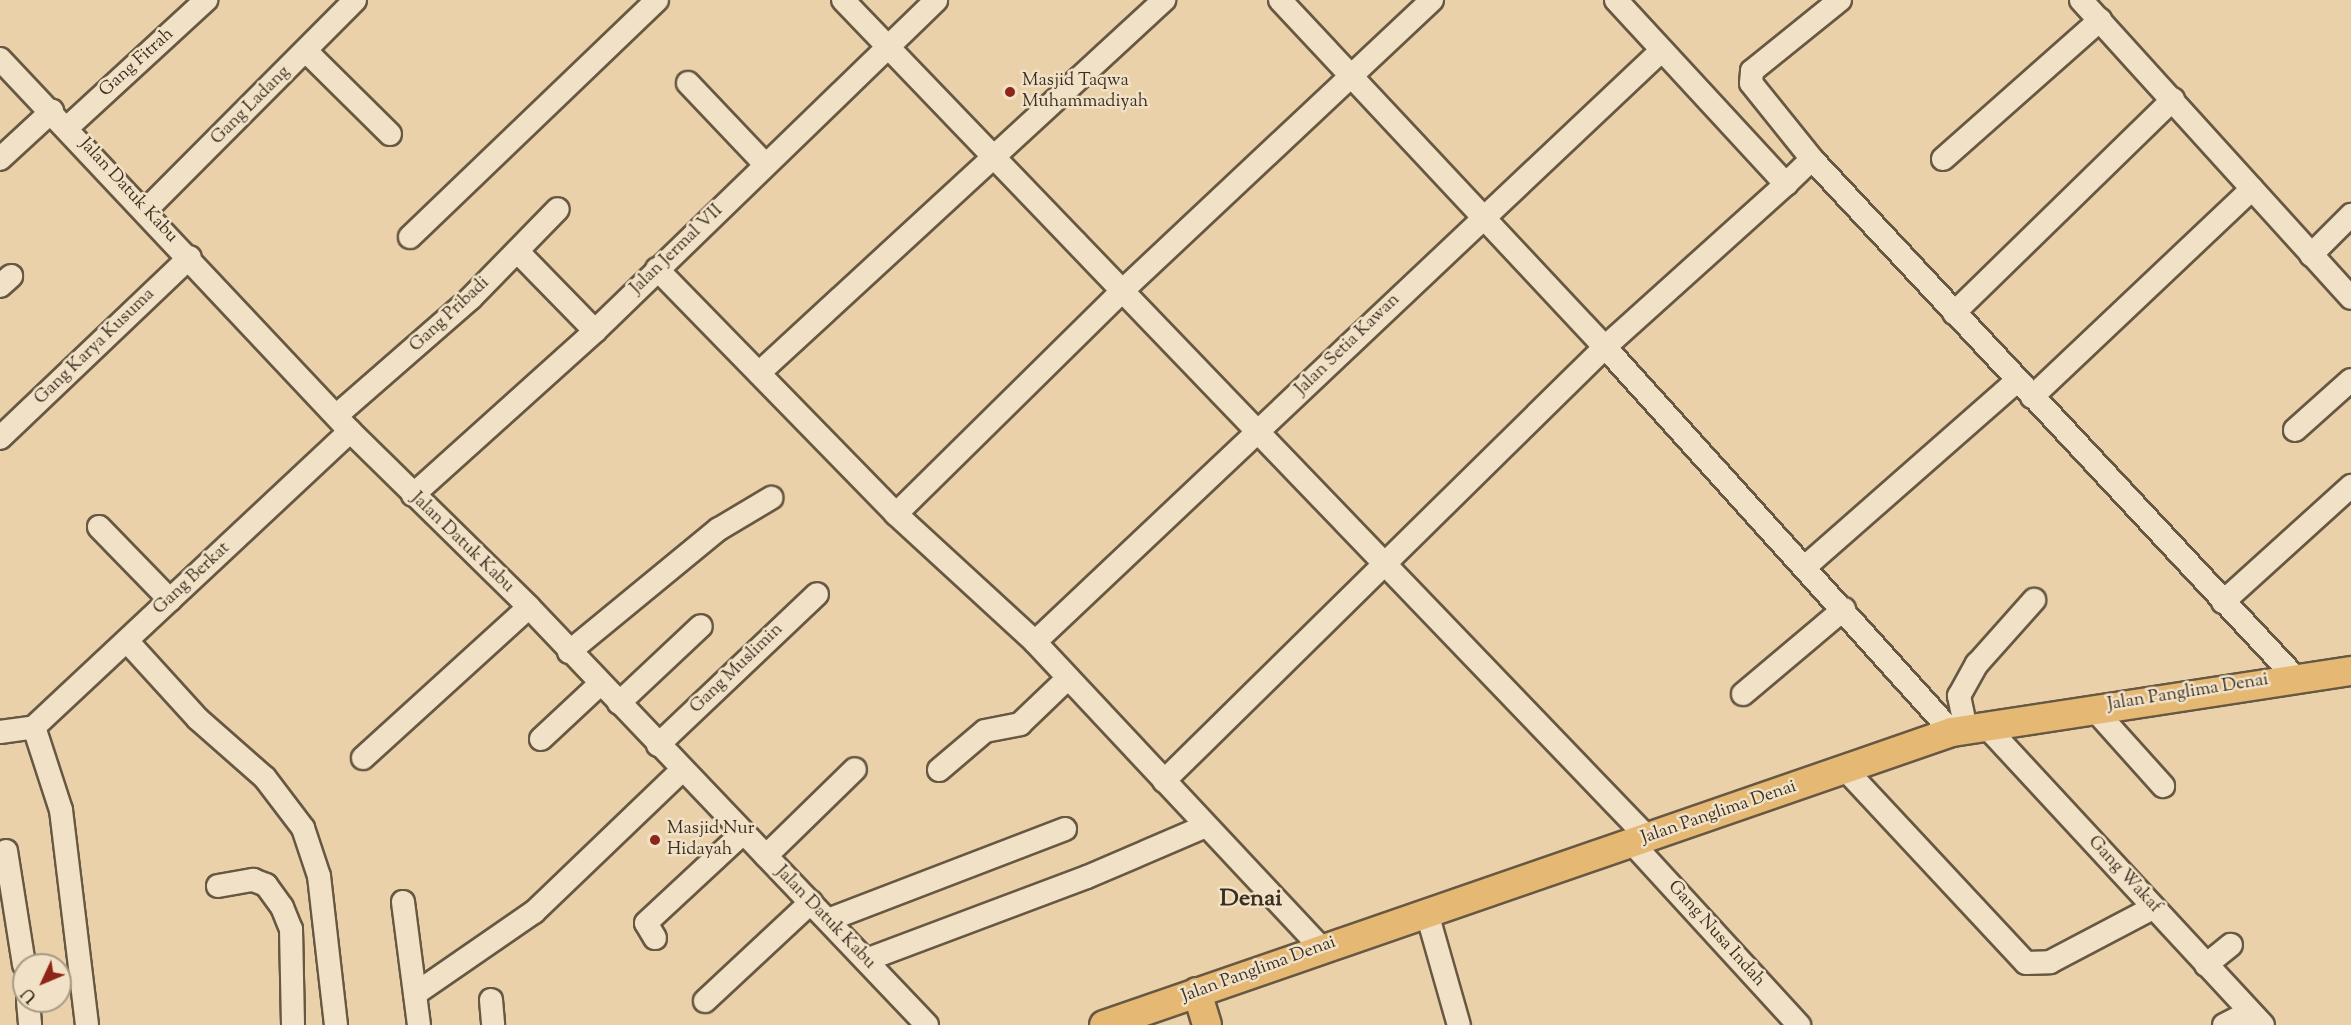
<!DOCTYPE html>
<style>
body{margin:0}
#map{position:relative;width:2351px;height:1025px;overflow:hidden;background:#ead1a9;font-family:"Sorts Mill Goudy",serif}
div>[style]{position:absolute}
.roads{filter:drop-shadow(2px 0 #675843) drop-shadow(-2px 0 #675843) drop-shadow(0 2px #675843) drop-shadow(0 -2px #675843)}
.minor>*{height:22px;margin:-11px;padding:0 11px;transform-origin:11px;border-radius:11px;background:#f1e1c7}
.major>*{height:28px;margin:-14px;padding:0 14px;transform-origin:14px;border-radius:14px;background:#e5b874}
.dots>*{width:16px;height:16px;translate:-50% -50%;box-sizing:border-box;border:3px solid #f1e1c7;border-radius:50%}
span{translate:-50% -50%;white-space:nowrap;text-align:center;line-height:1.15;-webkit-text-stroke:5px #f1e1c7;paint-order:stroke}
.street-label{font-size:18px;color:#3b2f21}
.poi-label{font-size:18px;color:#3b2f21}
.left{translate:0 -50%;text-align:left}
.district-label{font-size:24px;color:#3b2f21;font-weight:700}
.north{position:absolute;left:12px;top:953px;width:60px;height:60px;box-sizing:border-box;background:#f1e1c7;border:2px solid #a89a85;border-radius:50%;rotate:226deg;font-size:16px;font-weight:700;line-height:24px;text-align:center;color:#3b2f21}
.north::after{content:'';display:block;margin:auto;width:21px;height:27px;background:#8f2418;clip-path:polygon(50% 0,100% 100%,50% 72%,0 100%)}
</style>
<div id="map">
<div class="roads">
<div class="minor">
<i style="left:843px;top:0;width:1163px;rotate:46.15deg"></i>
<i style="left:1280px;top:0;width:475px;rotate:46.9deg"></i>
<i style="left:1605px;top:347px;width:518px;rotate:47.97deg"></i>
<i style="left:1616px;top:0;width:251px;rotate:47.3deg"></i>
<i style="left:1786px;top:184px;width:36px;rotate:-44deg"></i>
<i style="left:1812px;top:159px;width:707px;rotate:47.01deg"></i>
<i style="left:2081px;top:0;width:402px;rotate:47.8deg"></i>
<i style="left:306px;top:51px;width:118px;rotate:44.7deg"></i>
<i style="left:0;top:59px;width:511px;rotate:46.75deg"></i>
<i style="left:350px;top:431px;width:251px;rotate:44.5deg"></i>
<i style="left:529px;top:607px;width:577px;rotate:46.4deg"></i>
<i style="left:688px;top:83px;width:112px;rotate:46.5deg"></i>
<i style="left:68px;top:127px;width:188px;rotate:-42.6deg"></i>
<i style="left:0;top:159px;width:71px;rotate:-42.7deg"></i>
<i style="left:1812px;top:159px;width:97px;rotate:-128.8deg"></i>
<i style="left:1751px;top:83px;width:12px;rotate:-85deg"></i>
<i style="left:1752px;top:71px;width:113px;rotate:-38.9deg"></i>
<i style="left:1943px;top:159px;width:210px;rotate:-41.5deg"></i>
<i style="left:146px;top:210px;width:296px;rotate:-45.1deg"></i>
<i style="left:410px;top:237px;width:342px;rotate:-43.8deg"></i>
<i style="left:517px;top:251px;width:112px;rotate:45.7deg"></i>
<i style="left:2311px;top:255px;width:57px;rotate:-45deg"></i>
<i style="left:657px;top:269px;width:342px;rotate:45.7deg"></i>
<i style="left:896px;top:514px;width:189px;rotate:42.6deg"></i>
<i style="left:1035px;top:642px;width:419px;rotate:46.9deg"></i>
<i style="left:0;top:286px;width:15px;rotate:-42deg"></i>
<i style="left:1954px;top:313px;width:306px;rotate:-44.3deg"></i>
<i style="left:759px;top:373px;width:551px;rotate:-42.64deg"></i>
<i style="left:2032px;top:397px;width:303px;rotate:-43.4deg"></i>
<i style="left:337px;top:415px;width:178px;rotate:-41.1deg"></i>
<i style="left:471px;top:298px;width:124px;rotate:-45.7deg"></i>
<i style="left:2295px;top:430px;width:75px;rotate:-41.8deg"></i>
<i style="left:0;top:438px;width:262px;rotate:-43.6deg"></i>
<i style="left:413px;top:495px;width:245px;rotate:-42deg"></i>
<i style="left:595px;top:331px;width:475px;rotate:-44.1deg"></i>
<i style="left:896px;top:514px;width:315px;rotate:-44.6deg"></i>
<i style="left:1120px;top:293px;width:428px;rotate:-43.2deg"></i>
<i style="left:99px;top:527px;width:102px;rotate:45.8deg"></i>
<i style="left:1805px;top:567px;width:282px;rotate:-41.3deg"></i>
<i style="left:2223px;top:602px;width:173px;rotate:-42.2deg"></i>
<i style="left:127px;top:641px;width:105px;rotate:47.7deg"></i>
<i style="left:198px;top:719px;width:89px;rotate:41.4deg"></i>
<i style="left:265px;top:778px;width:63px;rotate:52.8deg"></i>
<i style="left:303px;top:828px;width:51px;rotate:71.6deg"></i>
<i style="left:319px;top:876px;width:150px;rotate:83.5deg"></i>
<i style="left:1035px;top:642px;width:862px;rotate:-43.36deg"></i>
<i style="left:569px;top:652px;width:194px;rotate:-39.4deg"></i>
<i style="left:719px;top:529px;width:61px;rotate:-30.8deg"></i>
<i style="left:1743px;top:694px;width:132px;rotate:-40.1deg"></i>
<i style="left:619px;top:703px;width:112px;rotate:-43.2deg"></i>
<i style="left:2093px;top:708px;width:105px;rotate:48.1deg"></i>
<i style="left:1985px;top:725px;width:409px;rotate:47.2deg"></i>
<i style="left:34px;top:727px;width:433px;rotate:-43.1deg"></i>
<i style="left:34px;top:727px;width:87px;rotate:72deg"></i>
<i style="left:61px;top:810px;width:217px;rotate:83.1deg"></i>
<i style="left:1966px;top:729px;width:34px;rotate:-102deg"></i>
<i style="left:1959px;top:696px;width:37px;rotate:-61deg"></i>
<i style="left:1977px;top:664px;width:86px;rotate:-48.3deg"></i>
<i style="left:0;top:732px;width:34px;rotate:-8deg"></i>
<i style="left:541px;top:739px;width:81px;rotate:-43deg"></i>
<i style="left:658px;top:745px;width:219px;rotate:-43.5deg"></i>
<i style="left:363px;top:758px;width:224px;rotate:-42.3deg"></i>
<i style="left:1845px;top:769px;width:265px;rotate:47deg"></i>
<i style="left:2026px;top:963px;width:24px;rotate:-2deg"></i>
<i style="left:2050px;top:962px;width:116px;rotate:-27.7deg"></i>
<i style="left:939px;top:770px;width:60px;rotate:-40.3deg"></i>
<i style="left:985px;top:731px;width:36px;rotate:-11deg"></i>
<i style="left:1020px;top:724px;width:66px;rotate:-43.8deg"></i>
<i style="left:1164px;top:781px;width:619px;rotate:-44.54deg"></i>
<i style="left:1605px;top:347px;width:244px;rotate:-42deg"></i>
<i style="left:1633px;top:844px;width:246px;rotate:47.5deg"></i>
<i style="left:6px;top:851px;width:115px;rotate:81deg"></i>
<i style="left:766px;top:856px;width:124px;rotate:-44.3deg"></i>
<i style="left:218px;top:886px;width:36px;rotate:-10deg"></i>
<i style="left:253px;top:880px;width:14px;rotate:21deg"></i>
<i style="left:266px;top:885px;width:27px;rotate:54deg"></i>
<i style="left:282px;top:907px;width:24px;rotate:68deg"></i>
<i style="left:291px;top:929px;width:96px;rotate:88.8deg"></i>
<i style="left:403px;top:902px;width:124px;rotate:82.6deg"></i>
<i style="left:1427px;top:913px;width:116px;rotate:74.1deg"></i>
<i style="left:828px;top:920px;width:254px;rotate:-21deg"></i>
<i style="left:655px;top:938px;width:17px;rotate:-121deg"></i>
<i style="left:646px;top:923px;width:132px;rotate:-42.9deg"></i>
<i style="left:866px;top:960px;width:236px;rotate:-20.6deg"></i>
<i style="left:1087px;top:877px;width:129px;rotate:-23.2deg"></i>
<i style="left:2206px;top:965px;width:32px;rotate:-39deg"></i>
<i style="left:415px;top:994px;width:145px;rotate:-34.6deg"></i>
<i style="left:534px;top:912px;width:205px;rotate:-43.8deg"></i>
<i style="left:491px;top:1000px;width:25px;rotate:85deg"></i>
<i style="left:28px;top:1001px;width:24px;rotate:85deg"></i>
<i style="left:705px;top:1001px;width:145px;rotate:-43deg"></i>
<i style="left:2224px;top:1025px;width:28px;rotate:-27deg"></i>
</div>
<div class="major">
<i style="left:1197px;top:992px;width:34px;rotate:73deg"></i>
<i style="left:1104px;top:1025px;width:897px;rotate:-19.06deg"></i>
<i style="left:1952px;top:732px;width:404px;rotate:-8.7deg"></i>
</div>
</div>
<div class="dots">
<i style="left:1010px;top:92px;background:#8f2418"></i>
<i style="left:655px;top:840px;background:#8f2418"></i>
</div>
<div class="street-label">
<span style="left:137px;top:63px;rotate:-42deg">Gang Fitrah</span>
<span style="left:251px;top:106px;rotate:-45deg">Gang Ladang</span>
<span style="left:128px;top:191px;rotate:47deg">Jalan Datuk Kabu</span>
<span style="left:677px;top:250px;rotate:-44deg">Jalan Jermal VII</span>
<span style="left:450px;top:315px;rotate:-43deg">Gang Pribadi</span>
<span style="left:1348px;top:345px;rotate:-44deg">Jalan Setia Kawan</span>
<span style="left:95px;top:347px;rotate:-44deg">Gang Karya Kusuma</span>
<span style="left:462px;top:543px;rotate:44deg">Jalan Datuk Kabu</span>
<span style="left:192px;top:579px;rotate:-43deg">Gang Berkat</span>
<span style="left:737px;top:669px;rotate:-44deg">Gang Muslimin</span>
<span style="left:2188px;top:693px;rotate:-9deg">Jalan Panglima Denai</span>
<span style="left:1719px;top:813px;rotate:-19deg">Jalan Panglima Denai</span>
<span style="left:2124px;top:875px;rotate:47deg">Gang Wakaf</span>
<span style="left:825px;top:918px;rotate:46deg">Jalan Datuk Kabu</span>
<span style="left:1716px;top:934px;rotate:48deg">Gang Nusa Indah</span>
<span style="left:1259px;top:970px;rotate:-20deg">Jalan Panglima Denai</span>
</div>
<div class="poi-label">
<span class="left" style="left:1022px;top:92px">Masjid Taqwa<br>Muhammadiyah</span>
<span class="left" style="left:667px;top:840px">Masjid Nur<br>Hidayah</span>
</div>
<div class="district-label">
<span style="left:1251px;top:900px">Denai</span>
</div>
<div class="north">U</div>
</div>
